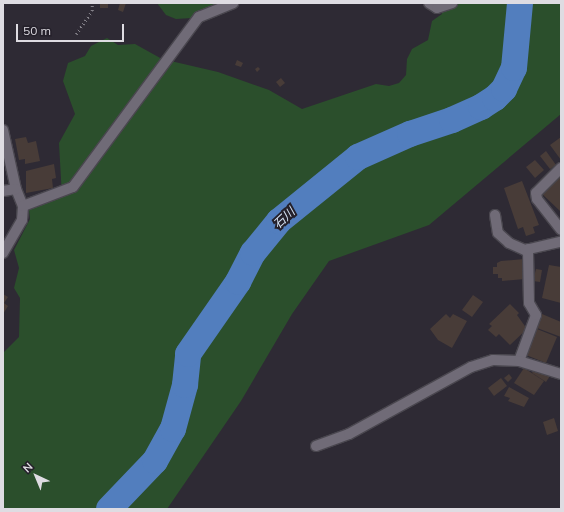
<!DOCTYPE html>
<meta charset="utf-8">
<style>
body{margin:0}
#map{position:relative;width:564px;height:512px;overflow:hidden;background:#2e2a34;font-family:Mulish,"Noto Sans JP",sans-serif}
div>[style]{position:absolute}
.green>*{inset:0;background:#2b4f2c}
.river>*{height:26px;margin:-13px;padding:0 13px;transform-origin:13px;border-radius:13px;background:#527ebe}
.building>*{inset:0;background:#483c38}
.path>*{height:2.5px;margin-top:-1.25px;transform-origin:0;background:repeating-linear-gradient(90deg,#85828a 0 1px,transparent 0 4px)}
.roads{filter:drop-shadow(1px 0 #4a474f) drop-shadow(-1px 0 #4a474f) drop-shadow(0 1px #4a474f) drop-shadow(0 -1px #4a474f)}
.minor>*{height:10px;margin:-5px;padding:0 5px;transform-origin:5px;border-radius:5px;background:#706b77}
span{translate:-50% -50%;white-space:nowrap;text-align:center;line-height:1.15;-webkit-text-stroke:4px #24202a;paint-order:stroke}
.water-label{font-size:12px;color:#d7e4f6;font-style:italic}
.frame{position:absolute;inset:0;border:4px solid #dedce2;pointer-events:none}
.north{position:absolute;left:16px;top:456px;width:40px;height:40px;-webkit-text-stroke:3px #24202a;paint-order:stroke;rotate:316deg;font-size:11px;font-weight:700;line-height:16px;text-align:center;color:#dedce2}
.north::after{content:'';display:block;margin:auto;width:14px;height:18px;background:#dedce2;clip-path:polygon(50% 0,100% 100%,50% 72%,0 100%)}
.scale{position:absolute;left:16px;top:24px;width:108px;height:18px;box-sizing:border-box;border:2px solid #dedce2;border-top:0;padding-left:5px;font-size:12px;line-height:14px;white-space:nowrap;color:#dedce2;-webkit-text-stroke:3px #24202a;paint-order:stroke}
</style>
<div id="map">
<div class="green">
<i style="clip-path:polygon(157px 3px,219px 3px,201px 10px,192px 18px,176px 19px,166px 15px)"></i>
<i style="clip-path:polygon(437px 3px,561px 3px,561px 114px,429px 225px,329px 261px,292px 314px,241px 401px,167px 509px,3px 509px,3px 353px,19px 337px,20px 298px,14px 288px,19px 268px,14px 250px,30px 219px,29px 210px,62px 197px,59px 143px,75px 114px,63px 81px,68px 63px,85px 56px,91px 46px,107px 38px,118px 45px,135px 44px,162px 59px,218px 72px,269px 90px,302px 109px,376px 84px,389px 86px,399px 83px,406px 75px,407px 59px,412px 49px,428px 40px,432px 21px,442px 14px)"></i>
</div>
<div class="river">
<i style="left:109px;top:509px;width:66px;rotate:-46.2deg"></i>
<i style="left:155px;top:461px;width:37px;rotate:-61deg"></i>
<i style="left:173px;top:429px;width:46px;rotate:-74.7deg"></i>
<i style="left:185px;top:385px;width:31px;rotate:-84deg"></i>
<i style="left:188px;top:354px;width:88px;rotate:-55.2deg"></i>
<i style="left:238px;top:282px;width:33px;rotate:-63deg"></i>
<i style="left:253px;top:253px;width:41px;rotate:-50.9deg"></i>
<i style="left:279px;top:221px;width:102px;rotate:-39deg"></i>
<i style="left:358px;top:157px;width:57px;rotate:-23.9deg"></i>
<i style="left:410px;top:134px;width:44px;rotate:-18.4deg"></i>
<i style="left:452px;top:120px;width:32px;rotate:-24deg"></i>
<i style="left:481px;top:107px;width:17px;rotate:-33deg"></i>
<i style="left:495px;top:98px;width:13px;rotate:-45deg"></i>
<i style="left:504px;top:89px;width:23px;rotate:-65deg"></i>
<i style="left:514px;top:68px;width:65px;rotate:-84.7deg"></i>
</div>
<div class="building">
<i style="clip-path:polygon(100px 3px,108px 3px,108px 8px,100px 8px)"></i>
<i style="clip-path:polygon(120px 3px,126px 3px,123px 12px,118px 10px)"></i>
<i style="clip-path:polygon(237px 60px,243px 63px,241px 67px,235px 65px)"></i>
<i style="clip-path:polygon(258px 67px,260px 69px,257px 72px,255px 69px)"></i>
<i style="clip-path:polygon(281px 78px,285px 83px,280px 87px,276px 82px)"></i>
<i style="clip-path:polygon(26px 137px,28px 143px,36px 141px,40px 161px,25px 164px,25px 159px,19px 160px,15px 139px)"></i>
<i style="clip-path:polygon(561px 137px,561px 160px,550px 145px)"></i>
<i style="clip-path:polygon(546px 151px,556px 165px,550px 169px,540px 156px)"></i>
<i style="clip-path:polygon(535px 160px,544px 170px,535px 178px,526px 167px)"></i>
<i style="clip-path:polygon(54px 164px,56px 178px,52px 179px,53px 188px,26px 193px,26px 171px)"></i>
<i style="clip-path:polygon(558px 178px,561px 178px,560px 211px,541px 193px)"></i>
<i style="clip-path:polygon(522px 181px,539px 225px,533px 227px,535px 233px,526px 236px,523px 227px,518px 229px,504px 188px)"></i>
<i style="clip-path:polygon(524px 259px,525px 279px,502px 281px,502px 278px,498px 278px,498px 274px,493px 274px,493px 267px,497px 267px,497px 263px,501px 261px)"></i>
<i style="clip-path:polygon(549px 265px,561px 267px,561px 303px,542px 298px)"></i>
<i style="clip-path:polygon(536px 269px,542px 270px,540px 282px,533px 281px)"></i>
<i style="clip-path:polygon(3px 294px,8px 297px,4px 303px,8px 306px,3px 314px)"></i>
<i style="clip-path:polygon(473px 295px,483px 302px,472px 317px,462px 310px)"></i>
<i style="clip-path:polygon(510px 304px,519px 313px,517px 315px,527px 329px,510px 345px,499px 334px,496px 337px,488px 330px,492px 326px,489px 324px)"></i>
<i style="clip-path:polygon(446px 314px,450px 318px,453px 314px,467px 321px,452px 348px,438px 340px,430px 329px)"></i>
<i style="clip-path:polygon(542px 314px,561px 322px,561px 337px,537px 328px)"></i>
<i style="clip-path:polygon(537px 329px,557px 337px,546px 363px,526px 355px)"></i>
<i style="clip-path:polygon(536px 367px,550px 376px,546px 382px,532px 373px)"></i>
<i style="clip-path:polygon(524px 368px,544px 381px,534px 395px,514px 383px)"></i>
<i style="clip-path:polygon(509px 374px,512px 378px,508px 382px,504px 378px)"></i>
<i style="clip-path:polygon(501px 378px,507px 386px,494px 396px,488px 388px)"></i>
<i style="clip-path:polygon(509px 387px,529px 398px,524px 407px,508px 401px,510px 398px,504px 396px)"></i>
<i style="clip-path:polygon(554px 418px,558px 431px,547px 435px,543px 422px)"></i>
</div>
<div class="path">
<i style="left:76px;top:34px;width:28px;rotate:-55deg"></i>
<i style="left:92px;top:11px;width:8px;rotate:-90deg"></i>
</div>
<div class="roads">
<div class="minor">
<i style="left:429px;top:3px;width:9px;rotate:32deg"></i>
<i style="left:437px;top:8px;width:16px;rotate:-18deg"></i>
<i style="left:3px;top:130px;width:60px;rotate:77.6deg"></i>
<i style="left:16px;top:189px;width:18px;rotate:68deg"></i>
<i style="left:23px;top:206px;width:14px;rotate:94deg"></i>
<i style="left:22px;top:220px;width:38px;rotate:120deg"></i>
<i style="left:561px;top:168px;width:35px;rotate:135deg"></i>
<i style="left:536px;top:193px;width:6px;rotate:81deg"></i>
<i style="left:537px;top:199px;width:39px;rotate:52deg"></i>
<i style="left:3px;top:191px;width:13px;rotate:-9deg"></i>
<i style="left:23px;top:206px;width:53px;rotate:-20.8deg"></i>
<i style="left:73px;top:187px;width:212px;rotate:-53.5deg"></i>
<i style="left:199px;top:17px;width:37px;rotate:-22deg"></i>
<i style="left:495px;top:215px;width:18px;rotate:81deg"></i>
<i style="left:498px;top:233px;width:15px;rotate:42deg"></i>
<i style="left:509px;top:243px;width:17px;rotate:24deg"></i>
<i style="left:525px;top:250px;width:37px;rotate:-13deg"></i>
<i style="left:519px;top:361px;width:49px;rotate:-69.7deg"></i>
<i style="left:536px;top:315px;width:14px;rotate:-120deg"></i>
<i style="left:529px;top:303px;width:54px;rotate:-91.1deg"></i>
<i style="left:316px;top:446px;width:35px;rotate:-20deg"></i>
<i style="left:349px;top:434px;width:139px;rotate:-28.8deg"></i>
<i style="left:471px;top:367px;width:23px;rotate:-18deg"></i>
<i style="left:493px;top:360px;width:26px;rotate:2deg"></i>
<i style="left:519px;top:361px;width:44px;rotate:17.2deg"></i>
</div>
</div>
<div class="water-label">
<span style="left:284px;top:218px;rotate:-43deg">石川</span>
</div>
<div class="frame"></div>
<div class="north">N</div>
<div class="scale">50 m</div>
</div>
